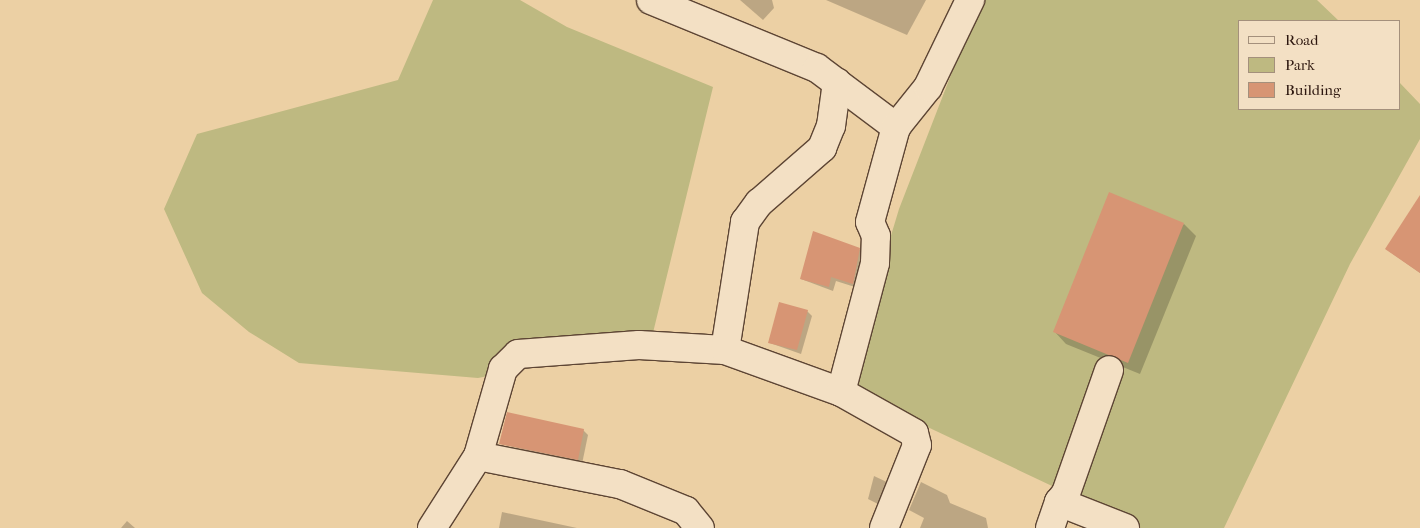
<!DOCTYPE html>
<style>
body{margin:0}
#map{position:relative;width:1420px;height:528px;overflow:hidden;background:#ecd0a4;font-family:"IM FELL French Canon",serif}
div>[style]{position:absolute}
.green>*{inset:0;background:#beb981}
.shadow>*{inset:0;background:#0003}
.building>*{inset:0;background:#d79574}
.roads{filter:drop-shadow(1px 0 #5d4534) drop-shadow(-1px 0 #5d4534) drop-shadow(0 1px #5d4534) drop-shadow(0 -1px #5d4534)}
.minor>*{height:28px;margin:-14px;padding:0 14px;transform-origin:14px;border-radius:14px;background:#f3e0c4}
span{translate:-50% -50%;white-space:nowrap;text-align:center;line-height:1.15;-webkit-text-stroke:4.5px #f3e0c4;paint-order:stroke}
.legend{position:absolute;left:1238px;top:20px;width:162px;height:90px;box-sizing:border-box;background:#f3e0c4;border:1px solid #a4907c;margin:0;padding:6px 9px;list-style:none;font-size:15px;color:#2d170f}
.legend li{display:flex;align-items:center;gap:10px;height:25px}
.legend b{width:25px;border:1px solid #a4907c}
</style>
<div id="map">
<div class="green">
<i style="clip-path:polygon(433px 0,520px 0,567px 27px,713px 87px,650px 345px,478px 378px,299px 363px,249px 332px,202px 293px,164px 209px,197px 134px,398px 80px)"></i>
<i style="clip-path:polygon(980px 0,1317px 0,1339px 21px,1239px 21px,1239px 109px,1399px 109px,1399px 82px,1420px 104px,1420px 139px,1350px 264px,1224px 528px,1141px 528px,845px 388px,899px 209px)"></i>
</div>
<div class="shadow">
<i style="clip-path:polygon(740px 0,772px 0,774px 8px,763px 20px)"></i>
<i style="clip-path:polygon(926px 0,907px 35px,826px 0)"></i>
<i style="clip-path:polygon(1184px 224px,1196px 236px,1140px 374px,1066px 344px,1054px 331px)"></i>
<i style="clip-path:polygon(1420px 236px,1420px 273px,1386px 249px)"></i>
<i style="clip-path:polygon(859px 249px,864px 253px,858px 288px,836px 281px,833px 291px,801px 279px)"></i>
<i style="clip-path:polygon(807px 311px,812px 316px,801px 354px,770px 343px)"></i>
<i style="clip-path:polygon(583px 430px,588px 435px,582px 464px,501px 444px)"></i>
<i style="clip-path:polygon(874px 476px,891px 484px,882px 506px,868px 499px)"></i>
<i style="clip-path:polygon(921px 482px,947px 495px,950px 503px,986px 518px,988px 528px,920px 528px,924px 518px,909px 510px)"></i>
<i style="clip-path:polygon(502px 512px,577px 528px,499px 528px)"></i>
<i style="clip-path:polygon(127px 521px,135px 528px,121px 528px)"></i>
</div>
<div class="building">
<i style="clip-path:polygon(1109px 192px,1184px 223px,1128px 363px,1053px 332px)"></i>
<i style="clip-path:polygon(1420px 195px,1420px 273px,1385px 249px)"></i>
<i style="clip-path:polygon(813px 231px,860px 248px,853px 284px,831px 277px,829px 287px,800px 279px)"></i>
<i style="clip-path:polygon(779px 302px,808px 310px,797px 350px,768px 343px)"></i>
<i style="clip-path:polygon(507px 412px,584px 429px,578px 460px,499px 444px)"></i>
</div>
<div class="roads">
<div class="minor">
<i style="left:651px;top:0;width:179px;rotate:22.3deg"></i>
<i style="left:817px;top:68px;width:99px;rotate:36.8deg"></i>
<i style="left:725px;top:350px;width:123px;rotate:19.9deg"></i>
<i style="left:478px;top:456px;width:145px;rotate:11.2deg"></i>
<i style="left:620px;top:484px;width:71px;rotate:22.2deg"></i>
<i style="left:686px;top:511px;width:22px;rotate:51deg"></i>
<i style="left:1059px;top:502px;width:11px;rotate:-52deg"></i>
<i style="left:1066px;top:493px;width:130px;rotate:-70.7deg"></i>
<i style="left:432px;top:528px;width:85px;rotate:-57.4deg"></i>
<i style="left:478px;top:456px;width:91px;rotate:-74deg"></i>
<i style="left:503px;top:369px;width:21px;rotate:-45deg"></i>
<i style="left:518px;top:354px;width:121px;rotate:-4.3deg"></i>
<i style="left:639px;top:345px;width:86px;rotate:3.3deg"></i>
<i style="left:725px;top:350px;width:130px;rotate:-81.1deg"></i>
<i style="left:745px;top:222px;width:24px;rotate:-54deg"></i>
<i style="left:759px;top:203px;width:84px;rotate:-41.1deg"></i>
<i style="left:822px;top:148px;width:24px;rotate:-68deg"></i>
<i style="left:831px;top:126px;width:44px;rotate:-82.2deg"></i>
<i style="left:884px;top:528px;width:89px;rotate:-68.3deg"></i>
<i style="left:917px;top:445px;width:12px;rotate:-104deg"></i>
<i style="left:914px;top:433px;width:84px;rotate:-150.7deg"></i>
<i style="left:841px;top:392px;width:133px;rotate:-75.2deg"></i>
<i style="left:875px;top:263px;width:27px;rotate:-88deg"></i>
<i style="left:876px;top:236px;width:15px;rotate:-113deg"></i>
<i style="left:870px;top:222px;width:98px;rotate:-74.7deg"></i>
<i style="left:896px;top:127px;width:51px;rotate:-51.3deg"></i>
<i style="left:928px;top:87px;width:97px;rotate:-64.2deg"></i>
<i style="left:1050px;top:528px;width:28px;rotate:-71deg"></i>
<i style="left:1059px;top:502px;width:71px;rotate:21.5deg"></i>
</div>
</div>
<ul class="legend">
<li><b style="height:6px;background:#f3e0c4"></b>Road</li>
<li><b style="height:14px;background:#beb981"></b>Park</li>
<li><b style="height:14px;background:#d79574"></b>Building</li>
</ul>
</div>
